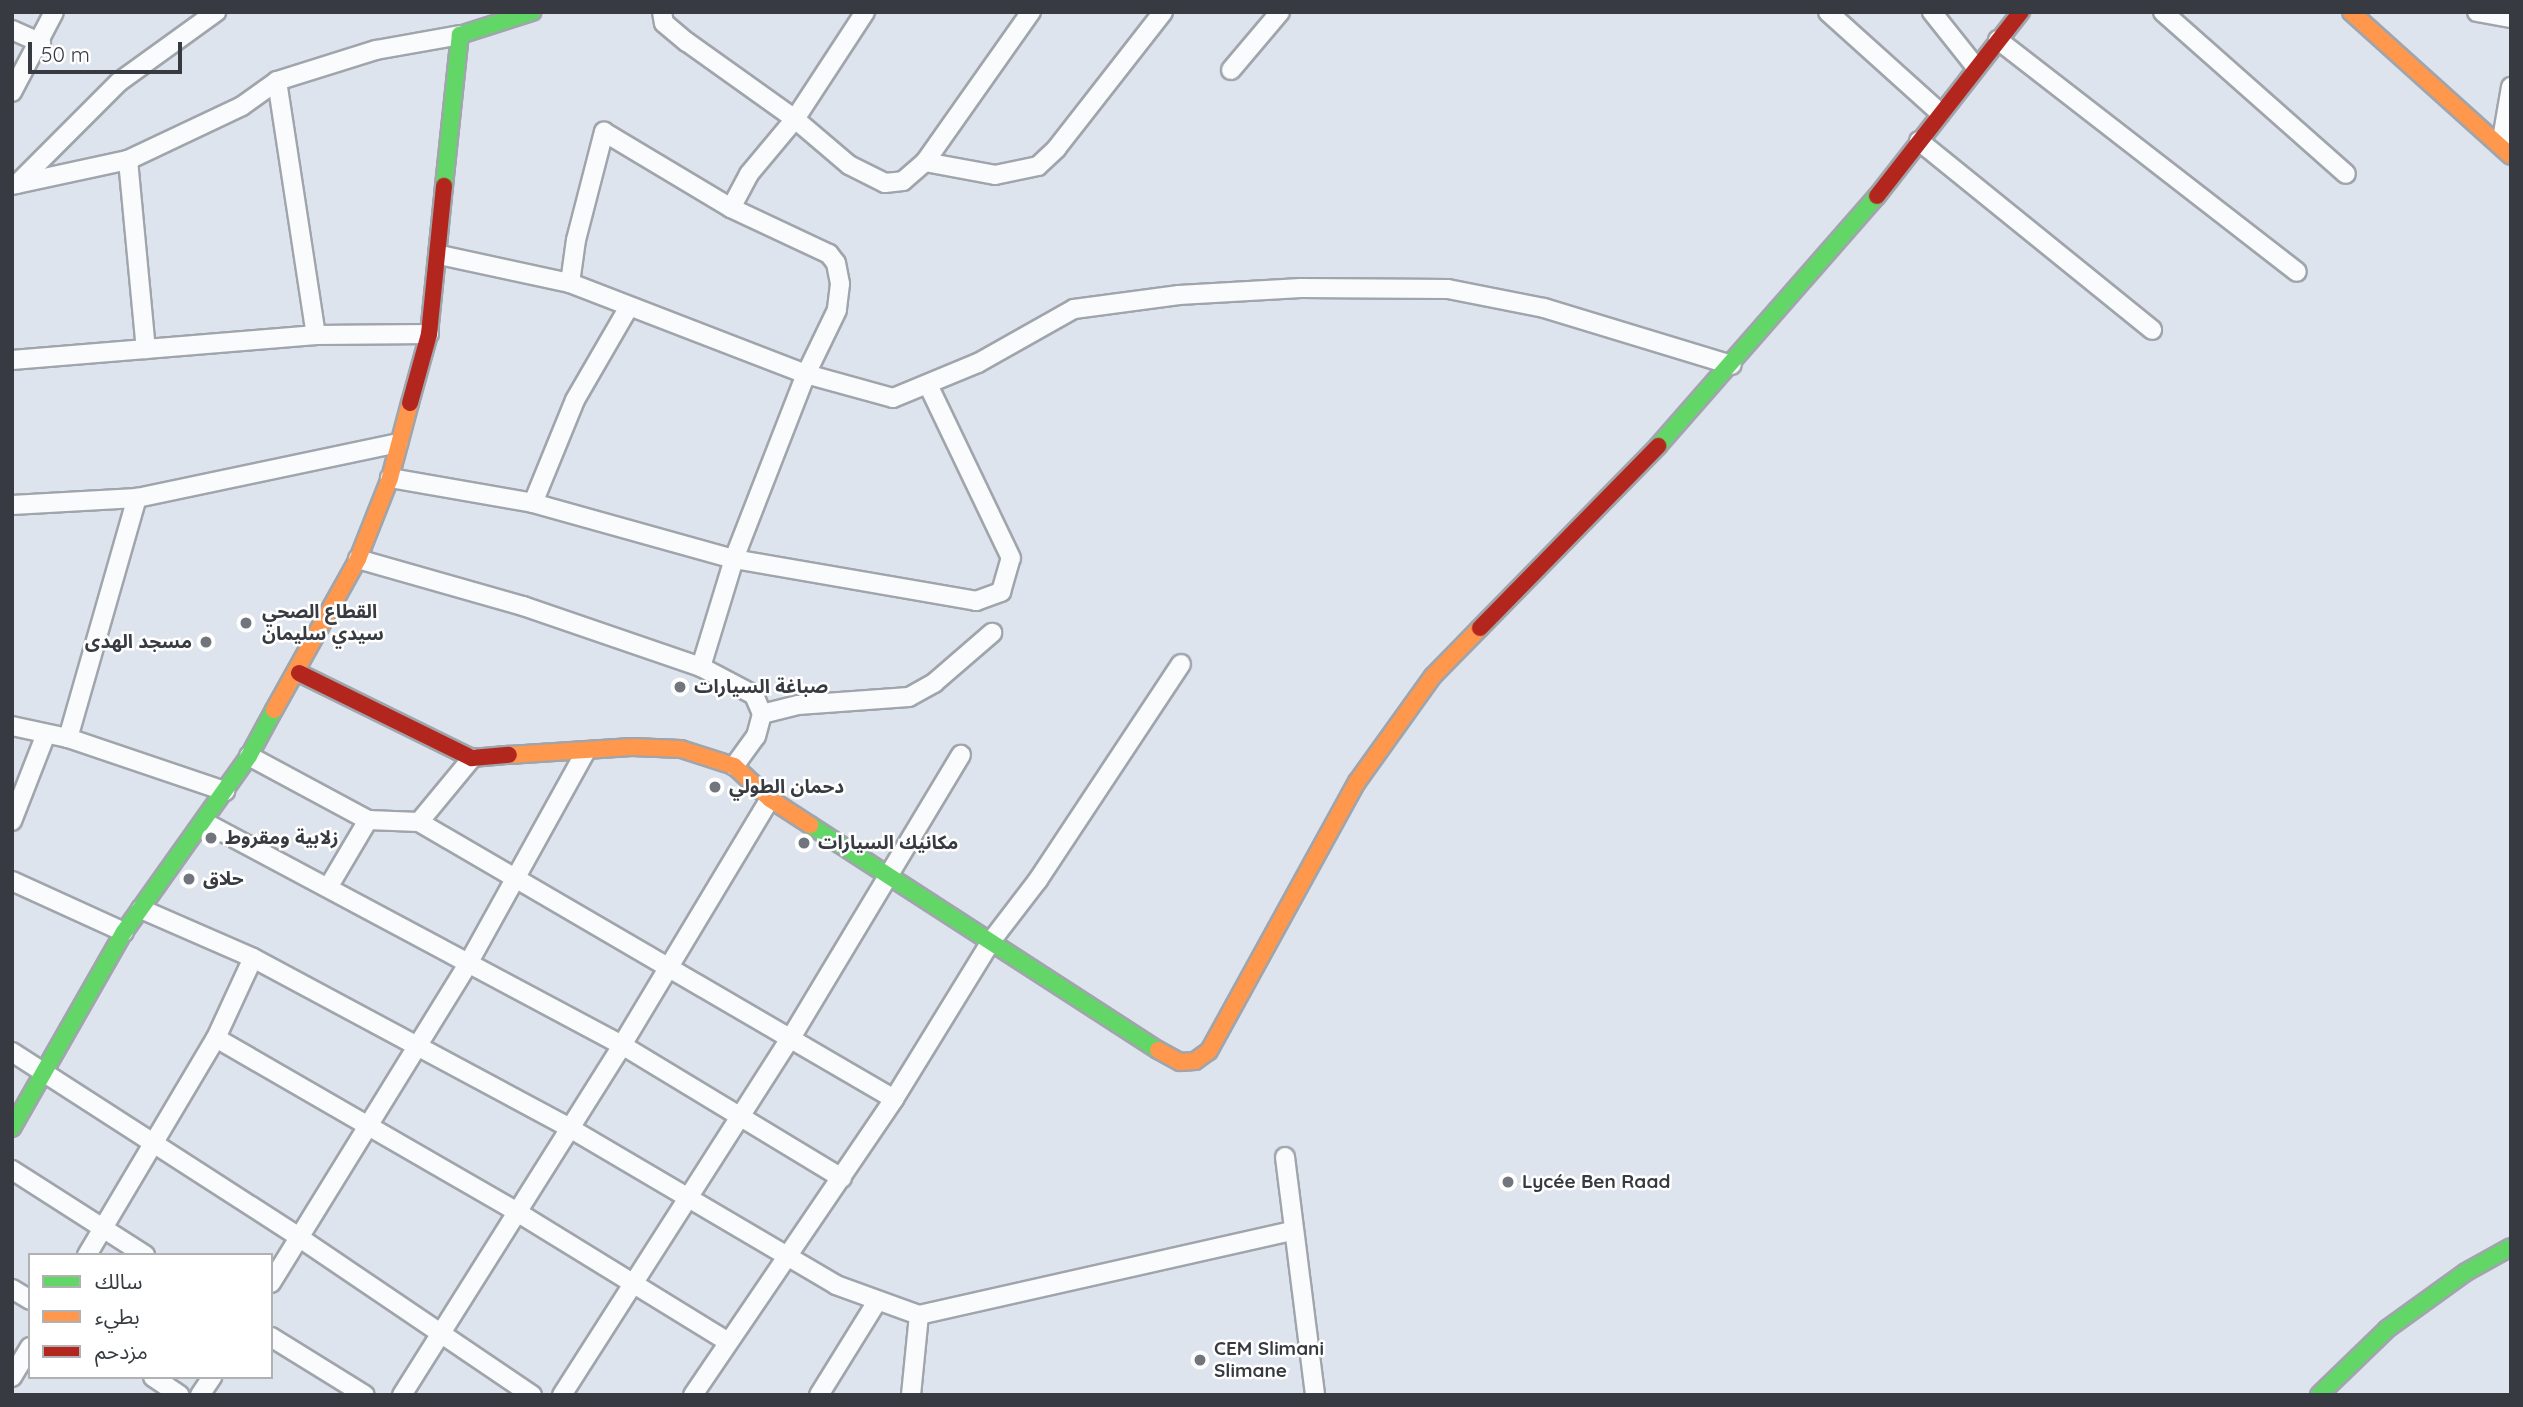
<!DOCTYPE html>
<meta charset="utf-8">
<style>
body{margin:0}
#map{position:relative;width:2523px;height:1407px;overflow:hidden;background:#dee4ee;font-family:Quicksand,"Noto Sans Arabic",sans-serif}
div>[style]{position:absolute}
.roads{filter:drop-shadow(2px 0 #a0a5ac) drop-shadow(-2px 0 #a0a5ac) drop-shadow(0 2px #a0a5ac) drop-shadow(0 -2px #a0a5ac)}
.street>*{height:18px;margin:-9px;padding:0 9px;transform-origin:9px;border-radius:9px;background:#fafbfc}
.fast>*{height:16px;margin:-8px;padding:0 8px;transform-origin:8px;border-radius:8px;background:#63d668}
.slow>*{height:16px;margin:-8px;padding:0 8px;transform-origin:8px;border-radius:8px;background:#ff974d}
.jam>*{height:16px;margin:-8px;padding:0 8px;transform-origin:8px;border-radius:8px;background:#b3261e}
.dots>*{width:19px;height:19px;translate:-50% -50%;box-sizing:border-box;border:4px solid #fff;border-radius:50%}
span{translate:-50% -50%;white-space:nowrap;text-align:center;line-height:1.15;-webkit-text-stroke:5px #fff;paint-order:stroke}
.poi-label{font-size:19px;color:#373b41;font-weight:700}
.left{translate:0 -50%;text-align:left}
.right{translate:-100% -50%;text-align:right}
.frame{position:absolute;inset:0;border:14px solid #373b41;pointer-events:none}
.legend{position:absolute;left:28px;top:1253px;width:245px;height:126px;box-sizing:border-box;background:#fff;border:2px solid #afb1b3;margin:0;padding:9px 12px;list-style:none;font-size:21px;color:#373b41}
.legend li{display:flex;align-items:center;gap:14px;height:35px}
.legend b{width:35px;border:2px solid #afb1b3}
.scale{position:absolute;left:28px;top:42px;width:154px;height:32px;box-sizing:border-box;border:4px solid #373b41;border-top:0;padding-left:9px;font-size:21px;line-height:24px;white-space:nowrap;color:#373b41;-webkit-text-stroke:5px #fff;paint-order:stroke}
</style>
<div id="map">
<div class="roads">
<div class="street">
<i style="left:662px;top:12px;width:11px;rotate:80deg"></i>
<i style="left:664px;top:23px;width:30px;rotate:40deg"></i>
<i style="left:687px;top:42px;width:133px;rotate:35.5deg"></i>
<i style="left:795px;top:119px;width:71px;rotate:40.4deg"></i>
<i style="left:849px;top:165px;width:40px;rotate:26.6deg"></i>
<i style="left:885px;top:183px;width:18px;rotate:-6deg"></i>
<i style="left:903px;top:181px;width:29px;rotate:-41deg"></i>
<i style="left:925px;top:162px;width:184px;rotate:-54.8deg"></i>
<i style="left:1828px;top:12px;width:151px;rotate:42deg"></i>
<i style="left:1932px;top:12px;width:69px;rotate:51.5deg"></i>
<i style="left:2163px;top:12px;width:244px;rotate:41.5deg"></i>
<i style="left:2477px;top:12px;width:35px;rotate:10deg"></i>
<i style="left:12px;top:30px;width:32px;rotate:24deg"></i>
<i style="left:1998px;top:40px;width:378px;rotate:37.8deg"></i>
<i style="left:1231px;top:70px;width:76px;rotate:-49.8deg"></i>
<i style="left:277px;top:81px;width:257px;rotate:81.3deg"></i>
<i style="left:12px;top:92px;width:90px;rotate:-62.3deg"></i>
<i style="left:1919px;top:141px;width:300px;rotate:39deg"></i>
<i style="left:2501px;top:145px;width:59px;rotate:-80.2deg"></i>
<i style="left:128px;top:160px;width:190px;rotate:84.6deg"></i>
<i style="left:925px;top:162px;width:71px;rotate:10.5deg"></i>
<i style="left:995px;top:175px;width:44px;rotate:-11.8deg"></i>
<i style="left:1038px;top:166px;width:25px;rotate:-43deg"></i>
<i style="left:1056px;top:149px;width:174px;rotate:-52deg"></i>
<i style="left:17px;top:184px;width:144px;rotate:-45deg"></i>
<i style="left:119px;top:82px;width:120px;rotate:-35.8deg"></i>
<i style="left:12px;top:185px;width:119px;rotate:-12.2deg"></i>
<i style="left:128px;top:160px;width:126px;rotate:-25.3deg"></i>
<i style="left:242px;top:106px;width:43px;rotate:-35.5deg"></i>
<i style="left:277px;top:81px;width:104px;rotate:-17.4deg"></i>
<i style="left:376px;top:50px;width:85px;rotate:-10.1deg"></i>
<i style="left:731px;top:208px;width:38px;rotate:-62deg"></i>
<i style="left:749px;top:174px;width:72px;rotate:-50.1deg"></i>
<i style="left:795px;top:119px;width:128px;rotate:-56.8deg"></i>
<i style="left:440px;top:255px;width:133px;rotate:12.2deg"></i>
<i style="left:570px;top:283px;width:253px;rotate:21.1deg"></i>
<i style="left:806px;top:374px;width:90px;rotate:15.4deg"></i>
<i style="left:893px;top:398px;width:92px;rotate:-22.4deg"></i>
<i style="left:978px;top:363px;width:110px;rotate:-29.4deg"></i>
<i style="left:1074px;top:309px;width:106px;rotate:-7.6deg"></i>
<i style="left:1179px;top:295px;width:122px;rotate:-3.3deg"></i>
<i style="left:1301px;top:288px;width:147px;rotate:0.4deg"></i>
<i style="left:1448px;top:289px;width:98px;rotate:11.2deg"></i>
<i style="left:1544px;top:308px;width:196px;rotate:16.9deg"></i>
<i style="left:570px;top:283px;width:43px;rotate:-82.1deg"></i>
<i style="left:576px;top:240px;width:112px;rotate:-75.5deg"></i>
<i style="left:604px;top:132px;width:148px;rotate:30.9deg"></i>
<i style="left:731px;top:208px;width:108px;rotate:25.1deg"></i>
<i style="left:829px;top:254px;width:11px;rotate:52deg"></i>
<i style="left:836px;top:263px;width:21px;rotate:79deg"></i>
<i style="left:840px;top:284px;width:26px;rotate:97deg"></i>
<i style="left:837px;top:310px;width:71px;rotate:115.8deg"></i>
<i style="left:806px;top:374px;width:199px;rotate:111.3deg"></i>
<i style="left:734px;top:559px;width:113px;rotate:107deg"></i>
<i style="left:12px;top:360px;width:305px;rotate:-4.7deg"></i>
<i style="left:316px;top:335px;width:113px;rotate:-0.5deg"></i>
<i style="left:390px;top:478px;width:145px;rotate:9.9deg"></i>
<i style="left:533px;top:503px;width:209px;rotate:15.6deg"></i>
<i style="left:734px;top:559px;width:246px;rotate:9.8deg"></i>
<i style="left:976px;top:601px;width:27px;rotate:-20deg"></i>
<i style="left:1001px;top:592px;width:35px;rotate:-74deg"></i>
<i style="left:1011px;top:558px;width:192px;rotate:-115.6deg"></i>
<i style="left:533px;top:503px;width:111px;rotate:-67.8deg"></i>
<i style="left:575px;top:400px;width:108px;rotate:-59.9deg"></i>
<i style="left:12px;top:505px;width:125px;rotate:-3.2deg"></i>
<i style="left:137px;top:498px;width:267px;rotate:-11.9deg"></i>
<i style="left:358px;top:559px;width:172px;rotate:15.9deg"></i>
<i style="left:523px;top:606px;width:188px;rotate:18.9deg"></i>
<i style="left:701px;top:667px;width:60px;rotate:27.8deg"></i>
<i style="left:754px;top:695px;width:21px;rotate:67deg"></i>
<i style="left:762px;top:714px;width:23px;rotate:105deg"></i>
<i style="left:756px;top:736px;width:37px;rotate:126deg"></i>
<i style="left:762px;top:714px;width:37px;rotate:-14deg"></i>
<i style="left:798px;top:705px;width:111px;rotate:-4.1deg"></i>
<i style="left:909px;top:697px;width:29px;rotate:-29deg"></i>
<i style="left:934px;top:683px;width:77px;rotate:-40.8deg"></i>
<i style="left:12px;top:726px;width:57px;rotate:12.1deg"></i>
<i style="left:68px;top:738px;width:166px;rotate:18.7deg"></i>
<i style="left:68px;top:738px;width:250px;rotate:-74deg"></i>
<i style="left:249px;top:756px;width:135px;rotate:28.3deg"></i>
<i style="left:368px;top:820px;width:51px;rotate:2.2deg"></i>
<i style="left:419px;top:822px;width:550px;rotate:30.25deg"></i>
<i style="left:12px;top:821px;width:93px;rotate:-68.7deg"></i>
<i style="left:204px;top:822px;width:474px;rotate:28.1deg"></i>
<i style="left:622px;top:1045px;width:257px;rotate:31.2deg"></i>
<i style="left:419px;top:822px;width:83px;rotate:-50.4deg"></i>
<i style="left:12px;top:881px;width:123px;rotate:24.5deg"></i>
<i style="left:329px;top:886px;width:77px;rotate:-59.4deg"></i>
<i style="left:141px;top:909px;width:122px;rotate:23.6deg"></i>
<i style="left:253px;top:958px;width:357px;rotate:28.2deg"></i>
<i style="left:568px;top:1127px;width:311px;rotate:30.5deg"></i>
<i style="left:836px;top:1285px;width:88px;rotate:19.9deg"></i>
<i style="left:919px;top:1315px;width:383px;rotate:-12.7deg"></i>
<i style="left:216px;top:1038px;width:348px;rotate:30deg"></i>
<i style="left:517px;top:1212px;width:246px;rotate:31.6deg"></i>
<i style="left:12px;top:1052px;width:339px;rotate:32.8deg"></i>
<i style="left:297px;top:1236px;width:284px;rotate:34.1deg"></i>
<i style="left:1285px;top:1157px;width:240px;rotate:82.8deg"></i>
<i style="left:12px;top:1170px;width:158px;rotate:32.6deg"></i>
<i style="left:87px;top:1255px;width:252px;rotate:-59.3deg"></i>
<i style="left:216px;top:1038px;width:88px;rotate:-65.2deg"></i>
<i style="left:271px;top:1283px;width:377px;rotate:-58.3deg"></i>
<i style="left:469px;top:962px;width:239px;rotate:-61deg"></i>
<i style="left:12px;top:1289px;width:21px;rotate:31deg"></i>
<i style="left:271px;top:1337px;width:110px;rotate:31.7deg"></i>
<i style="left:12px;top:1377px;width:35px;rotate:-59deg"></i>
<i style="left:153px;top:1377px;width:32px;rotate:34deg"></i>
<i style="left:200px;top:1395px;width:22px;rotate:-56deg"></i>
<i style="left:402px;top:1395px;width:413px;rotate:-57.8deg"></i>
<i style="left:622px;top:1045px;width:287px;rotate:-59deg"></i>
<i style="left:562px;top:1395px;width:426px;rotate:-57.4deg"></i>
<i style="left:792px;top:1036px;width:328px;rotate:-59deg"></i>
<i style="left:693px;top:1395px;width:358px;rotate:-55.8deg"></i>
<i style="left:894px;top:1099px;width:187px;rotate:-58.4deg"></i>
<i style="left:992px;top:940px;width:76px;rotate:-52.5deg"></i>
<i style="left:1038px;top:880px;width:259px;rotate:-56.5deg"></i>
<i style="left:819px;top:1395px;width:108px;rotate:-58.2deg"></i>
<i style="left:911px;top:1395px;width:80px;rotate:-84.3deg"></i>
</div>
<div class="fast">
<i style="left:444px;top:186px;width:152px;rotate:-84deg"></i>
<i style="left:460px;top:35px;width:76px;rotate:-17.7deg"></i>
<i style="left:1658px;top:446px;width:332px;rotate:-48.8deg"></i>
<i style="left:810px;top:825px;width:414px;rotate:32.9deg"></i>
<i style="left:12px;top:1128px;width:226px;rotate:-60.3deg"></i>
<i style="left:124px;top:932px;width:216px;rotate:-54.6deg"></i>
<i style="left:249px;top:756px;width:52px;rotate:-61.5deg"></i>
<i style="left:2319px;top:1395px;width:95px;rotate:-44.1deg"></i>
<i style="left:2387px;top:1329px;width:97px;rotate:-35.8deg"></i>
<i style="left:2466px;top:1272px;width:51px;rotate:-29.1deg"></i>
</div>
<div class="slow">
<i style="left:2351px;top:12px;width:215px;rotate:42deg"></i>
<i style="left:274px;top:710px;width:173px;rotate:-60.9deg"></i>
<i style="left:358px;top:559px;width:87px;rotate:-68.4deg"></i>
<i style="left:390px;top:478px;width:78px;rotate:-75.1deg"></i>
<i style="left:509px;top:755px;width:123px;rotate:-3.7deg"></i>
<i style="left:632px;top:747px;width:49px;rotate:2.3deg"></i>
<i style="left:681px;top:749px;width:56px;rotate:17.8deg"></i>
<i style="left:734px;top:766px;width:49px;rotate:42.5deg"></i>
<i style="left:770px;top:799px;width:48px;rotate:33deg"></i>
<i style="left:1158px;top:1050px;width:25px;rotate:29deg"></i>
<i style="left:1180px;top:1062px;width:15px;rotate:-4deg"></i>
<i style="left:1195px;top:1061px;width:17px;rotate:-36deg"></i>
<i style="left:1209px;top:1051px;width:307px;rotate:-61.2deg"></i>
<i style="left:1357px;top:782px;width:130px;rotate:-54.4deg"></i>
<i style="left:1433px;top:676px;width:67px;rotate:-45.6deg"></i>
</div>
<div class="jam">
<i style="left:1877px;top:196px;width:234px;rotate:-52deg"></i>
<i style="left:410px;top:403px;width:72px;rotate:-74.6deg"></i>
<i style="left:429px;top:334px;width:149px;rotate:-84.2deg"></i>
<i style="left:1480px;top:628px;width:255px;rotate:-45.6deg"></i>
<i style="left:299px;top:673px;width:193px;rotate:26.2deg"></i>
<i style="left:472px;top:758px;width:37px;rotate:-5deg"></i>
</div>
</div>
<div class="dots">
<i style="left:246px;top:623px;background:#71767e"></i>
<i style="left:206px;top:642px;background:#71767e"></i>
<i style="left:680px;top:687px;background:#71767e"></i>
<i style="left:715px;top:787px;background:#71767e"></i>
<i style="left:211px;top:838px;background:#71767e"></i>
<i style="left:804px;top:843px;background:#71767e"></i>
<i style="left:189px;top:879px;background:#71767e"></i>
<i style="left:1508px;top:1182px;background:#71767e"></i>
<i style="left:1200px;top:1360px;background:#71767e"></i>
</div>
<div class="poi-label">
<span class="left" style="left:262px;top:623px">القطاع الصحي<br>سيدي سليمان</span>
<span class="right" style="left:192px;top:642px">مسجد الهدى</span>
<span class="left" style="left:694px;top:687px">صباغة السيارات</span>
<span class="left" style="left:729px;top:787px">دحمان الطولي</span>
<span class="left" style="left:225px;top:838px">زلابية ومقروط</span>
<span class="left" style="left:818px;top:843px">مكانيك السيارات</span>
<span class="left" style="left:203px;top:879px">حلاق</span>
<span class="left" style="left:1522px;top:1182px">Lycée Ben Raad</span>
<span class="left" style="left:1214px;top:1360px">CEM Slimani<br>Slimane</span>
</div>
<div class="frame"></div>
<ul class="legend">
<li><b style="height:9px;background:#63d668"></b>سالك</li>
<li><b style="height:9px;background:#ff974d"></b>بطيء</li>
<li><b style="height:9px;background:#b3261e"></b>مزدحم</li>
</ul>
<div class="scale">50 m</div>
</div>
